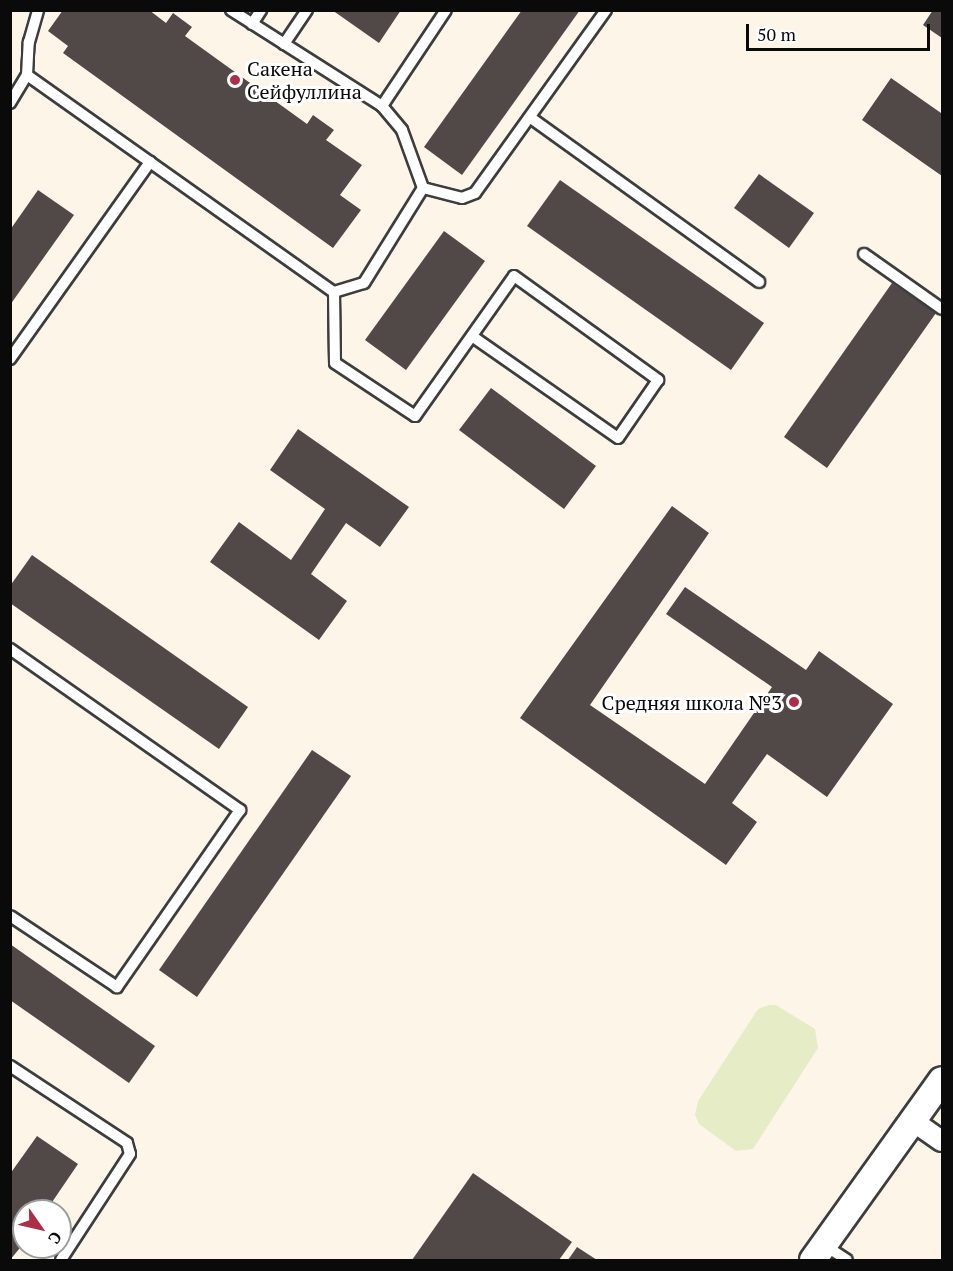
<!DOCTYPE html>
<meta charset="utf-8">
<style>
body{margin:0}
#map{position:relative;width:953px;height:1271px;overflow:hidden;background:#fdf6e8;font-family:"PT Serif",serif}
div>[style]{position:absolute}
.pitch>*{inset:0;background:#e5ecc6}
.building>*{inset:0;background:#514947}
.roads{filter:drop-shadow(2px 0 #3d3d3d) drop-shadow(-2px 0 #3d3d3d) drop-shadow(0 2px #3d3d3d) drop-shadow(0 -2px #3d3d3d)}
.service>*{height:10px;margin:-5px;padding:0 5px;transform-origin:5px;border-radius:5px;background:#fff}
.minor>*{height:20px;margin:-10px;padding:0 10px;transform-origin:10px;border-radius:10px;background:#fff}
.tertiary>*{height:26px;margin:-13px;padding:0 13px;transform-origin:13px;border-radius:13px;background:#fff}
.dots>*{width:16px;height:16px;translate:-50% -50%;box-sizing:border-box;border:3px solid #fff;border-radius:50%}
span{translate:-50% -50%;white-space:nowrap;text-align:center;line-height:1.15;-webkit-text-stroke:6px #fff;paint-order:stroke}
.poi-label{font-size:20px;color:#0a0a0a}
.left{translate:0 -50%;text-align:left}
.right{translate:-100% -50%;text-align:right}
.frame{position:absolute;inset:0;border:12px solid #0a0a0a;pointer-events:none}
.north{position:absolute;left:12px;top:1199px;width:60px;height:60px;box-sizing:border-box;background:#fff;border:2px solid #9d9d9d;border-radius:50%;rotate:124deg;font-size:16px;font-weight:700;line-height:24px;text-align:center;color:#0a0a0a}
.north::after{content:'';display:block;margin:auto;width:21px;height:27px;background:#ae2d48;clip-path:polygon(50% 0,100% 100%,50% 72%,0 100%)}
.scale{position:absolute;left:746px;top:24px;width:184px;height:27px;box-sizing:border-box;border:3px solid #0a0a0a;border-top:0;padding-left:8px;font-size:18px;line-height:21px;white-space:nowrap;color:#0a0a0a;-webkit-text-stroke:4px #fff;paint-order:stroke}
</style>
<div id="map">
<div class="pitch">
<i style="clip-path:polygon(769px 1005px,776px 1005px,815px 1029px,818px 1048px,753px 1149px,736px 1151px,699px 1124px,695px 1115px,698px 1101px,758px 1009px)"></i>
</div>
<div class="building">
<i style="clip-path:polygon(63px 10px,149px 10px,166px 23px,173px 13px,192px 27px,185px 36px,307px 124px,313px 115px,334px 130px,326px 140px,362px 165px,340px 195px,361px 210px,333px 248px,63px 53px,68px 46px,48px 31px)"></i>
<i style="clip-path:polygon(332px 10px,401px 10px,379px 43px)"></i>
<i style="clip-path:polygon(522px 10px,580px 10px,462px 175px,424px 147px)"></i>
<i style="clip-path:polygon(933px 10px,942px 10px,942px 38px,923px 25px)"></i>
<i style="clip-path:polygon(891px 78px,941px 113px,942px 110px,942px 176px,862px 120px)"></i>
<i style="clip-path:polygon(759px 174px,814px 213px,789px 248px,734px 208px)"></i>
<i style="clip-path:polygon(560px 180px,764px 323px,731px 370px,527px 226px)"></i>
<i style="clip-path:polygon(38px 190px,74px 215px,10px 305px,10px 230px)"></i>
<i style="clip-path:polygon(444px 231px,485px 261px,406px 370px,365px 340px)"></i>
<i style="clip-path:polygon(892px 283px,936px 313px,827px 468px,784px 437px)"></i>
<i style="clip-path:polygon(491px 388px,596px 466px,564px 509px,459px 430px)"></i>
<i style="clip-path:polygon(298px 429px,409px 507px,380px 547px,346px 523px,311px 574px,347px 601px,319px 640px,210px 562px,239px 522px,291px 560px,325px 509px,270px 470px)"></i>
<i style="clip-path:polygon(672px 506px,709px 533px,590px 705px,705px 784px,772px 687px,666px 614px,685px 587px,806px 670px,819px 651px,893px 704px,827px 797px,767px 754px,732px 803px,757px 822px,726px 865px,520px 718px)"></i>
<i style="clip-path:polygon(32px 555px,248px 707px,219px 749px,10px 603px,10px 586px)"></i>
<i style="clip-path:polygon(312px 750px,351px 776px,197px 997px,159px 970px)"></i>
<i style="clip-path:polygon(10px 944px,155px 1046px,129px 1083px,10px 1000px)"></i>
<i style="clip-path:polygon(37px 1136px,78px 1164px,46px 1211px,24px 1211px,24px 1243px,10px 1260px,10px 1174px)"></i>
<i style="clip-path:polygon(473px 1173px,572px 1242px,559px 1260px,412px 1260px)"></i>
<i style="clip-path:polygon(577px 1247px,597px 1260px,568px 1260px)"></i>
</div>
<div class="roads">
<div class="service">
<i style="left:231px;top:10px;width:179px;rotate:32.4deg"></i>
<i style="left:382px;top:106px;width:31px;rotate:50deg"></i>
<i style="left:402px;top:130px;width:62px;rotate:70.1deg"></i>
<i style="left:423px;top:188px;width:40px;rotate:14.4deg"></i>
<i style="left:462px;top:198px;width:14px;rotate:-21deg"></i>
<i style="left:475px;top:193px;width:225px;rotate:-54.4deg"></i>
<i style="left:252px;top:24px;width:17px;rotate:-57deg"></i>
<i style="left:284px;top:44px;width:41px;rotate:-55.9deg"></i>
<i style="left:27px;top:75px;width:376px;rotate:35.3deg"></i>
<i style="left:10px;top:103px;width:33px;rotate:-59deg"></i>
<i style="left:27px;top:75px;width:33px;rotate:-87deg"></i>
<i style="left:29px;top:42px;width:33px;rotate:-74deg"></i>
<i style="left:382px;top:106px;width:115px;rotate:-56.3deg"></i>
<i style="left:531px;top:118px;width:281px;rotate:35.7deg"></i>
<i style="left:864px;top:254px;width:95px;rotate:35.2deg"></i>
<i style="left:334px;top:292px;width:71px;rotate:89.2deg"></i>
<i style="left:335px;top:363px;width:96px;rotate:33.5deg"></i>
<i style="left:415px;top:416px;width:171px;rotate:-54.7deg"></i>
<i style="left:514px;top:276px;width:178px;rotate:35.8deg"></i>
<i style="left:658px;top:380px;width:70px;rotate:124.6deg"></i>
<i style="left:618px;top:438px;width:178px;rotate:-145.1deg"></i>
<i style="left:334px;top:292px;width:31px;rotate:-17deg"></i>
<i style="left:364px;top:283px;width:112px;rotate:-58.2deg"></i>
<i style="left:10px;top:359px;width:242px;rotate:-54.6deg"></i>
<i style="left:10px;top:649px;width:281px;rotate:35deg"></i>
<i style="left:240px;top:810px;width:216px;rotate:124.8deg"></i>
<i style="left:117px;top:987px;width:128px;rotate:-146.4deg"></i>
<i style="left:10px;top:1066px;width:140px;rotate:33.3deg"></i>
<i style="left:127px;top:1143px;width:11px;rotate:75deg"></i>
<i style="left:130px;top:1154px;width:126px;rotate:123.1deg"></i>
<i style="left:824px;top:1245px;width:27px;rotate:33deg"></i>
</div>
<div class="minor">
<i style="left:913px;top:1121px;width:35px;rotate:35deg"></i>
</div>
<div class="tertiary">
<i style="left:813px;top:1260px;width:221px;rotate:-54.4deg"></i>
</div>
</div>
<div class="dots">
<i style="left:235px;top:80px;background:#ae2d48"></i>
<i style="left:794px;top:702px;background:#ae2d48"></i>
</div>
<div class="poi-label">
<span class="left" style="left:247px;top:80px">Сакена<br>Сейфуллина</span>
<span class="right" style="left:782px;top:702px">Средняя школа №3</span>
</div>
<div class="frame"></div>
<div class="north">С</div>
<div class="scale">50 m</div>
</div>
